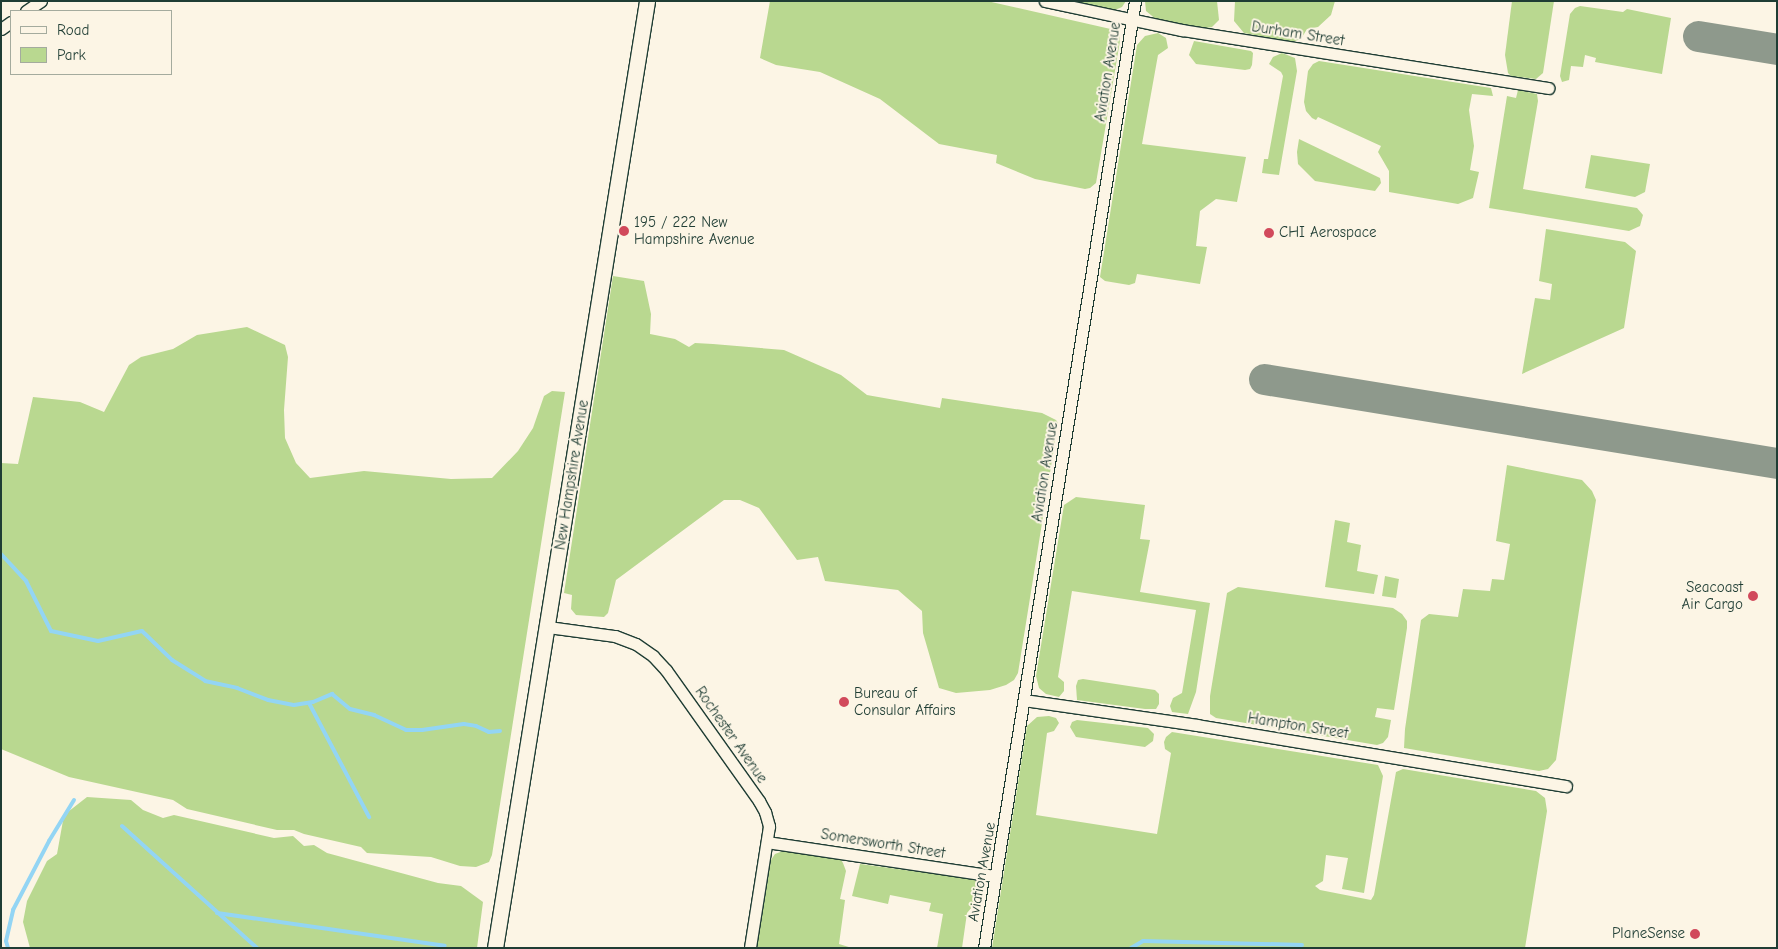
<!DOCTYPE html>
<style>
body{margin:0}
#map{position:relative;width:1778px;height:949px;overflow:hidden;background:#fcf5e5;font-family:"Comic Neue",sans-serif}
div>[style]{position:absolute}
.green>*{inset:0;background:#b9d890}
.stream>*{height:4px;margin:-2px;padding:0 2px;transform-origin:2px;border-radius:2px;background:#93d5f4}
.taxiway>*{height:31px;margin:-15.5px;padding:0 15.5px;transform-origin:15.5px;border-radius:15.5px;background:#8e998c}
.roads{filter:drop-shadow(1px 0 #1f3d34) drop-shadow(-1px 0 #1f3d34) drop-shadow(0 1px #1f3d34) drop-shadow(0 -1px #1f3d34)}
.minor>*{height:11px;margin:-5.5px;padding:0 5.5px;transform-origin:5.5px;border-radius:5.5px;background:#fcf5e5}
.tertiary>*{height:15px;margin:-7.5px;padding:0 7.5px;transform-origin:7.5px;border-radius:7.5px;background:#fcf5e5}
.dots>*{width:14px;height:14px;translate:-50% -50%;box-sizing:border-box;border:2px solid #fcf5e5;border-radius:50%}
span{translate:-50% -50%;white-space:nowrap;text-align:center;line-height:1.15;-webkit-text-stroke:4px #fcf5e5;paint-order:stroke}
.street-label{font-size:15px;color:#1f3d34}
.poi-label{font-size:15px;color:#1f3d34}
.left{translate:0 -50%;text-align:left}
.right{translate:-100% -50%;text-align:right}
.frame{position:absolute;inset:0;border:2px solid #1f3d34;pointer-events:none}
.legend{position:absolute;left:10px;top:10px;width:162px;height:65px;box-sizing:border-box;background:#fcf5e5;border:1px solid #a4ab9e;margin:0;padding:6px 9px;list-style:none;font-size:15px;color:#1f3d34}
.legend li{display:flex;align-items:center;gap:10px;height:25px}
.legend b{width:25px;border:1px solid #a4ab9e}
</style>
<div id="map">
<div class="green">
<i style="clip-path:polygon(770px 1px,987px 1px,1115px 30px,1119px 34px,1120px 41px,1096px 183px,1090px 188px,1085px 189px,1035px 179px,996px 163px,997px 155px,939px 144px,880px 99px,820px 72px,776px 65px,760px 58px)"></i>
<i style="clip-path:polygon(1072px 1px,1126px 1px,1122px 7px,1115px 10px)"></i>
<i style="clip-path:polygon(1145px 1px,1217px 1px,1219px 20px,1212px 27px,1206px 28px,1157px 20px,1146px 11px)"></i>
<i style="clip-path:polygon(1235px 1px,1335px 1px,1331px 15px,1318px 27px,1307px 29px,1301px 39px,1292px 42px,1244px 33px,1234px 21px)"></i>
<i style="clip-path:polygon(1512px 1px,1554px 1px,1543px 73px,1536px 79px,1511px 76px,1508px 73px,1505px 55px)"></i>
<i style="clip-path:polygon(1580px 6px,1623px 12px,1627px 9px,1671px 18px,1662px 74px,1595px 62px,1596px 58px,1585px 55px,1583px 67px,1571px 66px,1569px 80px,1562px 82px,1560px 76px,1570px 14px,1575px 8px)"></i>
<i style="clip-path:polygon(1158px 33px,1166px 38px,1168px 48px,1158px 55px,1142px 144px,1246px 157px,1237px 202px,1216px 199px,1200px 211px,1196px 246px,1207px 247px,1200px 284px,1137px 274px,1135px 283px,1129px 285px,1105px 281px,1100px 277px,1137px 45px,1145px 36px)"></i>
<i style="clip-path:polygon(1194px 41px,1251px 51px,1253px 53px,1252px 65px,1250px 69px,1245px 70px,1196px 64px,1189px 55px)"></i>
<i style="clip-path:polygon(1282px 53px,1295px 58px,1297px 71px,1279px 175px,1262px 173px,1264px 159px,1268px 159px,1283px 76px,1281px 72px,1269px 64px,1273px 57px)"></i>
<i style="clip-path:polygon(1319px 61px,1491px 88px,1493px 96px,1472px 94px,1469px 110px,1474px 146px,1470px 170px,1479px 172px,1473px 198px,1458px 204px,1389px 192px,1389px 171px,1378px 152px,1381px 146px,1318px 117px,1316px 120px,1312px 118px,1306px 111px,1304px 102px,1308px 71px,1313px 64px)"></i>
<i style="clip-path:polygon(1518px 90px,1537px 94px,1538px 101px,1523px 189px,1637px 208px,1643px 215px,1640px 226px,1629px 231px,1489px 208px,1507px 96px,1516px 98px)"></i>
<i style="clip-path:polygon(1299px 139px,1380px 178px,1381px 183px,1375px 191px,1315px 181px,1298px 164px,1297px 152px)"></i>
<i style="clip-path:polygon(1591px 155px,1650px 164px,1645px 192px,1635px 197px,1585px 188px)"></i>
<i style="clip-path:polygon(1546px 229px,1625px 242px,1636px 251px,1624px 328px,1522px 374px,1535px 298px,1550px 300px,1552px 284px,1539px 281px)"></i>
<i style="clip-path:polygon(613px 276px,644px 281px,651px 314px,650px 334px,675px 339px,689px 347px,695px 343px,713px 344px,784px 350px,841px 375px,867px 395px,940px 408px,942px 398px,1042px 413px,1056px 420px,1058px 423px,1018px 673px,1014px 680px,1006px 685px,990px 690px,956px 693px,939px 688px,923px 633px,922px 611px,898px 590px,825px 581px,818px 557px,797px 560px,759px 508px,740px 500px,724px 500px,616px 580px,608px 613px,604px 617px,576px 615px,571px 609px,572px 595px,564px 593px)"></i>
<i style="clip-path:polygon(247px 327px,285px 345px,288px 357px,284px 410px,285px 438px,296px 463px,310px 478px,364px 471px,451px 479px,492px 478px,518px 451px,533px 428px,544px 396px,552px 391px,565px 392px,492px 855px,489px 862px,476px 867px,460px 866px,431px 857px,367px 853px,361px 847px,304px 834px,294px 830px,277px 830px,187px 809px,173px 800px,69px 777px,1px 749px,1px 463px,18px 464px,33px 397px,80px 402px,104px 412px,129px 365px,141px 357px,173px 349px,197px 335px)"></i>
<i style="clip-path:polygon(1507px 465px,1582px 480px,1592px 491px,1596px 500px,1556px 760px,1548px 769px,1539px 771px,1404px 748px,1405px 729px,1421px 620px,1429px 614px,1458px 617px,1463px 589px,1490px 591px,1492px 579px,1504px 580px,1510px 544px,1496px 541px)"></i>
<i style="clip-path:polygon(1076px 497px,1145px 505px,1140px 539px,1150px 540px,1140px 592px,1210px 603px,1196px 692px,1188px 714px,1172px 712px,1170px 706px,1173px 698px,1182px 693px,1196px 610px,1072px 591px,1058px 677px,1064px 682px,1064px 691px,1059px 697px,1046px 694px,1039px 688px,1036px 676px,1064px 505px)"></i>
<i style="clip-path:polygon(1335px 520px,1350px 523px,1347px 542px,1361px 545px,1357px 571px,1378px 575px,1374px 594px,1325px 587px)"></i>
<i style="clip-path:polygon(1385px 576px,1399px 579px,1396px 598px,1382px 596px)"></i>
<i style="clip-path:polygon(1238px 587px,1393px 608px,1402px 614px,1407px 621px,1407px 628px,1394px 710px,1377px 708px,1375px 717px,1391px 720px,1388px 737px,1383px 743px,1377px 745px,1216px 718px,1210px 714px,1210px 696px,1227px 593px)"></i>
<i style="clip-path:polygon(1083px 679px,1155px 690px,1159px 694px,1159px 704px,1156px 709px,1145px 709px,1077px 700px,1076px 686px,1078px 680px)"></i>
<i style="clip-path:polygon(1049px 716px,1056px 718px,1059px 723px,1054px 731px,1047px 733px,1036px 815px,1157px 834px,1171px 753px,1165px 749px,1164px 742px,1166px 737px,1172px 732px,1378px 765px,1383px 776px,1364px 893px,1342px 889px,1348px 858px,1326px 855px,1323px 881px,1315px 886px,1320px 890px,1371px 900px,1374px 895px,1396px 772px,1403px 769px,1536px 791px,1545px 798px,1547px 811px,1525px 948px,992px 948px,1027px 726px,1037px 717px)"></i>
<i style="clip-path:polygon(1077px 720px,1148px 728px,1154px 734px,1153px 741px,1145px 747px,1076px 737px,1070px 727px,1072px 722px)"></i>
<i style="clip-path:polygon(87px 797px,131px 800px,143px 810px,163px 818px,174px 815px,274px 838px,293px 836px,304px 846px,314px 845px,327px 853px,438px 883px,461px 886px,483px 902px,477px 948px,30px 948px,23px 922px,27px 901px,47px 861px,57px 854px,64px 815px)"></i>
<i style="clip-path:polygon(783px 851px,841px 860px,843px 863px,846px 871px,840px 899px,845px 900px,839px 944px,852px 948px,757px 948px,771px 860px,775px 854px)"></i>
<i style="clip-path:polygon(860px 864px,972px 879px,980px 883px,983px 889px,981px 905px,972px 907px,967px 913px,962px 948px,937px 948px,943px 914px,929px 911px,931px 903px,890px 895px,888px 904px,852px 896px)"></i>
</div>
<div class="stream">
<i style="left:1px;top:554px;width:37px;rotate:47deg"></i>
<i style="left:26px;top:581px;width:56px;rotate:63.4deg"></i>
<i style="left:51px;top:631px;width:48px;rotate:12deg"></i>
<i style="left:98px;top:641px;width:45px;rotate:-12.8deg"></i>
<i style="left:142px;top:631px;width:42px;rotate:44deg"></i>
<i style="left:172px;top:660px;width:39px;rotate:32deg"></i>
<i style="left:205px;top:681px;width:33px;rotate:12deg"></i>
<i style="left:237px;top:688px;width:33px;rotate:21deg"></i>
<i style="left:268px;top:700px;width:26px;rotate:11deg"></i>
<i style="left:294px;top:705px;width:19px;rotate:-9deg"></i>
<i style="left:313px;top:702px;width:21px;rotate:-23deg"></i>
<i style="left:332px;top:694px;width:23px;rotate:40deg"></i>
<i style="left:350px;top:709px;width:25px;rotate:14deg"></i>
<i style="left:374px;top:715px;width:35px;rotate:25deg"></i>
<i style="left:406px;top:730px;width:16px"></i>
<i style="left:422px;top:730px;width:42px;rotate:-8.1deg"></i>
<i style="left:464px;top:724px;width:12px;rotate:9deg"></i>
<i style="left:476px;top:726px;width:14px;rotate:25deg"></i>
<i style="left:489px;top:732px;width:11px;rotate:-5deg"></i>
<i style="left:309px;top:703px;width:129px;rotate:62.2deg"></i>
<i style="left:122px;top:826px;width:182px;rotate:42.1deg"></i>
<i style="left:217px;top:913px;width:230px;rotate:8.2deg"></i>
<i style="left:8px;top:948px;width:7px;rotate:-106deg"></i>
<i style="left:6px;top:941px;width:32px;rotate:-77deg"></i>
<i style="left:13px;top:910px;width:78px;rotate:-62.4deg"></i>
<i style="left:49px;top:841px;width:48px;rotate:-58.6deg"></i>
<i style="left:1131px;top:948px;width:14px;rotate:-30deg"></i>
<i style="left:1143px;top:941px;width:159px;rotate:1.4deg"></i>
</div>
<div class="taxiway">
<i style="left:1698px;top:36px;width:80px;rotate:9.3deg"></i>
<i style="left:1264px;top:379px;width:520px;rotate:9.3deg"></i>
</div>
<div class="roads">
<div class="minor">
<i style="left:1045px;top:1px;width:140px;rotate:12deg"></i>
<i style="left:1182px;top:30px;width:371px;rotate:9deg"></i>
<i style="left:26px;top:11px;width:18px;rotate:-34deg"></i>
<i style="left:1px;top:29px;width:12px;rotate:-35deg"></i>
<i style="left:548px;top:627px;width:68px;rotate:7.7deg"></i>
<i style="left:615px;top:636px;width:22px;rotate:21deg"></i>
<i style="left:636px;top:644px;width:21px;rotate:35deg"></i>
<i style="left:653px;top:656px;width:19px;rotate:47deg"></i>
<i style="left:666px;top:670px;width:161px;rotate:54.6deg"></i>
<i style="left:759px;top:801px;width:13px;rotate:61deg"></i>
<i style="left:765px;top:812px;width:15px;rotate:74deg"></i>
<i style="left:769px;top:826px;width:123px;rotate:98.9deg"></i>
<i style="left:1024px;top:700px;width:175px;rotate:8.2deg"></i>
<i style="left:1197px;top:725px;width:374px;rotate:9.4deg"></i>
<i style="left:767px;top:842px;width:231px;rotate:8.5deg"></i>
<i style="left:984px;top:948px;width:959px;rotate:-80.94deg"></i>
</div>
<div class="tertiary">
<i style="left:495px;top:948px;width:959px;rotate:-80.88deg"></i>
</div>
</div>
<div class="dots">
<i style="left:624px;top:231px;background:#d1495b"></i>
<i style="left:1269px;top:233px;background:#d1495b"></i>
<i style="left:1753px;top:596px;background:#d1495b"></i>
<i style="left:844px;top:702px;background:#d1495b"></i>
<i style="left:1695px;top:934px;background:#d1495b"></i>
</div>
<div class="street-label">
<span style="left:1298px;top:34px;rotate:9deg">Durham Street</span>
<span style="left:1108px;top:72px;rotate:-81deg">Aviation Avenue</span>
<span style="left:1045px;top:472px;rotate:-81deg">Aviation Avenue</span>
<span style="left:572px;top:475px;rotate:-81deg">New Hampshire Avenue</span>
<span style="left:1298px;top:726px;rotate:9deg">Hampton Street</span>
<span style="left:731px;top:735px;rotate:55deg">Rochester Avenue</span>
<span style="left:883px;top:844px;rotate:9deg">Somersworth Street</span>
<span style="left:982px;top:872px;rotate:-80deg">Aviation Avenue</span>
</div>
<div class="poi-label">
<span class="left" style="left:634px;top:231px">195 / 222 New<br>Hampshire Avenue</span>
<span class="left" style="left:1279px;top:233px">CHI Aerospace</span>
<span class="right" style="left:1743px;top:596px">Seacoast<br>Air Cargo</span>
<span class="left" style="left:854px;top:702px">Bureau of<br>Consular Affairs</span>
<span class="right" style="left:1685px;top:934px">PlaneSense</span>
</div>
<div class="frame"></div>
<ul class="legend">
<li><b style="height:6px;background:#fcf5e5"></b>Road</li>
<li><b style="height:14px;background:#b9d890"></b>Park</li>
</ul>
</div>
